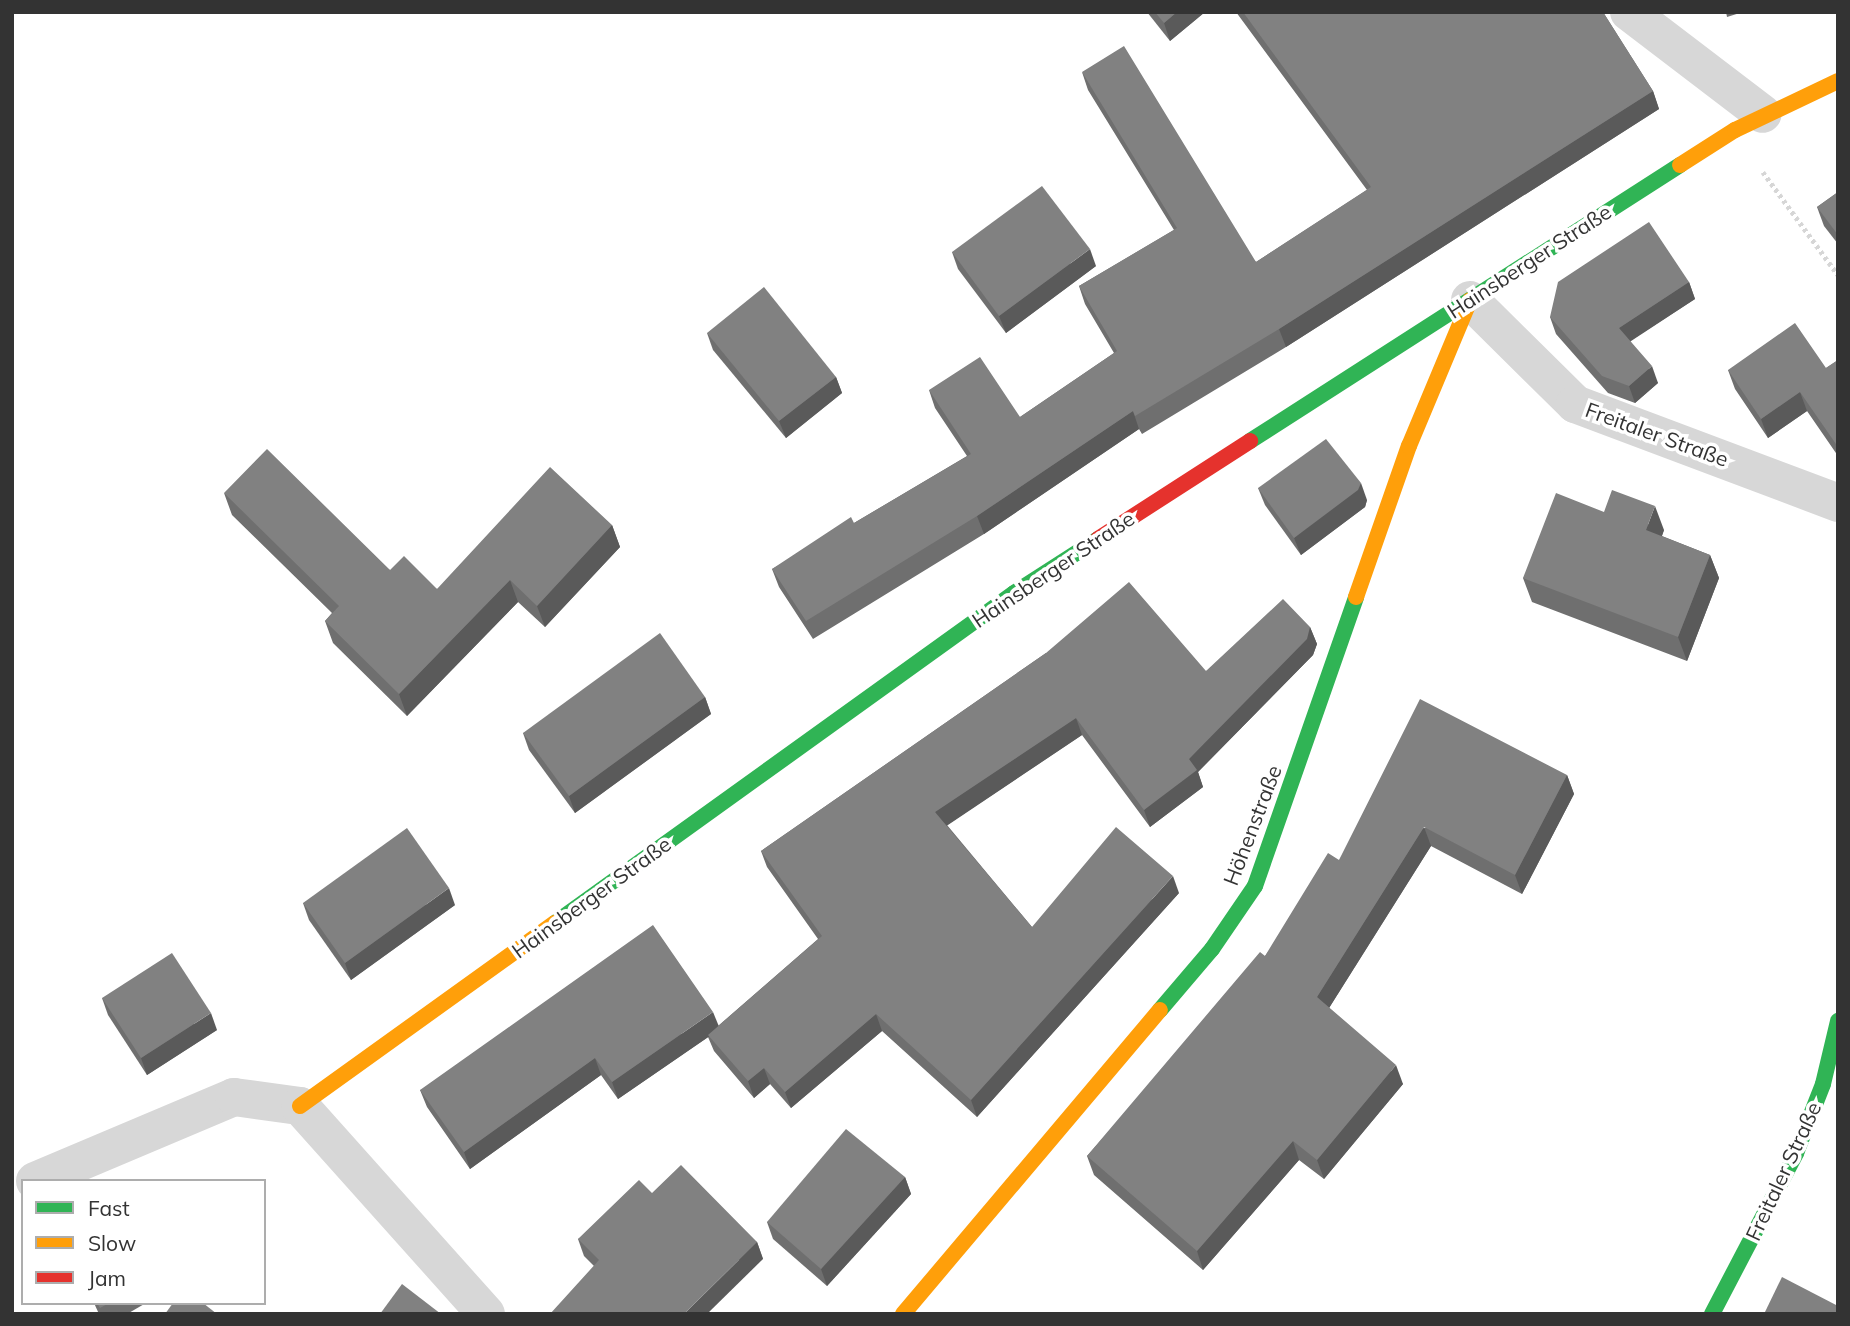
<!DOCTYPE html>
<meta charset="utf-8">
<style>
body{margin:0}
#map{position:relative;width:1850px;height:1326px;overflow:hidden;background:#fff;font-family:Mulish,sans-serif}
div>[style]{position:absolute}
.path>*{height:4.5px;margin-top:-2.25px;transform-origin:0;background:repeating-linear-gradient(90deg,#d6d6d6 0 3.5px,transparent 0 7px)}
.street>*{height:38px;margin:-19px;padding:0 19px;transform-origin:19px;border-radius:19px;background:#d7d7d7}
.fast>*{height:16px;margin:-8px;padding:0 8px;transform-origin:8px;border-radius:8px;background:#30b455}
.slow>*{height:16px;margin:-8px;padding:0 8px;transform-origin:8px;border-radius:8px;background:#ff9f0a}
.jam>*{height:16px;margin:-8px;padding:0 8px;transform-origin:8px;border-radius:8px;background:#e5322d}
.wall>*{inset:0;background:#6f6f6f}
.shaded-wall>*{inset:0;background:#5a5a5a}
.building>*{inset:0;background:#818181}
span{translate:-50% -50%;white-space:nowrap;text-align:center;line-height:1.15;-webkit-text-stroke:7px #fff;paint-order:stroke}
.street-label{font-size:21px;color:#333}
.frame{position:absolute;inset:0;border:14px solid #333;pointer-events:none}
.legend{position:absolute;left:21px;top:1179px;width:245px;height:126px;box-sizing:border-box;background:#fff;border:2px solid #adadad;margin:0;padding:9px 12px;list-style:none;font-size:21px;color:#333}
.legend li{display:flex;align-items:center;gap:14px;height:35px}
.legend b{width:35px;border:2px solid #adadad}
</style>
<div id="map">
<div class="path">
<i style="left:1763px;top:172px;width:127px;rotate:53.9deg"></i>
</div>
<div class="street">
<i style="left:1629px;top:12px;width:168px;rotate:37.3deg"></i>
<i style="left:1470px;top:300px;width:148px;rotate:44.7deg"></i>
<i style="left:1575px;top:404px;width:281px;rotate:20.6deg"></i>
<i style="left:35px;top:1181px;width:216px;rotate:-22.9deg"></i>
<i style="left:234px;top:1097px;width:67px;rotate:7.8deg"></i>
<i style="left:300px;top:1106px;width:279px;rotate:48.2deg"></i>
</div>
<div class="fast">
<i style="left:1250px;top:441px;width:511px;rotate:-32.69deg"></i>
<i style="left:555px;top:923px;width:565px;rotate:-35.71deg"></i>
<i style="left:1014px;top:593px;width:100px;rotate:-32.7deg"></i>
<i style="left:1160px;top:1010px;width:80px;rotate:-49.6deg"></i>
<i style="left:1212px;top:949px;width:76px;rotate:-55.7deg"></i>
<i style="left:1255px;top:886px;width:306px;rotate:-70.7deg"></i>
<i style="left:1712px;top:1314px;width:182px;rotate:-62.4deg"></i>
<i style="left:1796px;top:1153px;width:74px;rotate:-68.6deg"></i>
<i style="left:1823px;top:1084px;width:65px;rotate:-76.6deg"></i>
</div>
<div class="slow">
<i style="left:1680px;top:165px;width:65px;rotate:-32.5deg"></i>
<i style="left:1735px;top:130px;width:114px;rotate:-25.4deg"></i>
<i style="left:1356px;top:597px;width:160px;rotate:-70.7deg"></i>
<i style="left:1409px;top:446px;width:158px;rotate:-67.3deg"></i>
<i style="left:300px;top:1106px;width:314px;rotate:-35.7deg"></i>
<i style="left:903px;top:1314px;width:398px;rotate:-49.8deg"></i>
</div>
<div class="jam">
<i style="left:1098px;top:539px;width:181px;rotate:-32.8deg"></i>
</div>
<div class="wall">
<i style="clip-path:polygon(1147px 12px,1205px 12px,1170px 41px)"></i>
<i style="clip-path:polygon(1236px 12px,1603px 12px,1653px 91px,1659px 109px,1286px 347px,1142px 434px,1139px 429px,984px 534px,813px 639px,779px 587px,772px 569px,854px 523px,967px 456px,935px 408px,929px 390px,1020px 417px,1114px 353px,1085px 304px,1079px 286px,1174px 230px,1088px 90px,1082px 72px,1256px 262px,1367px 190px)"></i>
<i style="clip-path:polygon(1726px 12px,1743px 12px,1727px 17px)"></i>
<i style="clip-path:polygon(1838px 192px,1838px 244px,1824px 226px,1817px 207px)"></i>
<i style="clip-path:polygon(952px 252px,1096px 266px,1006px 333px,958px 269px)"></i>
<i style="clip-path:polygon(1689px 282px,1695px 299px,1630px 341px,1658px 383px,1635px 403px,1608px 393px,1556px 334px,1550px 317px)"></i>
<i style="clip-path:polygon(707px 333px,836px 377px,842px 393px,786px 438px,713px 350px)"></i>
<i style="clip-path:polygon(1838px 360px,1838px 456px,1807px 411px,1768px 438px,1735px 389px,1728px 370px,1826px 368px)"></i>
<i style="clip-path:polygon(1258px 488px,1367px 500px,1365px 507px,1301px 555px,1265px 505px)"></i>
<i style="clip-path:polygon(224px 493px,390px 570px,437px 589px,612px 525px,620px 547px,545px 627px,518px 602px,407px 716px,333px 643px,325px 621px,332px 613px,232px 515px)"></i>
<i style="clip-path:polygon(1604px 512px,1664px 530px,1662px 536px,1710px 555px,1719px 578px,1687px 661px,1532px 602px,1523px 578px)"></i>
<i style="clip-path:polygon(1310px 627px,1317px 644px,1313px 655px,1198px 772px,1203px 787px,1150px 827px,1082px 735px,947px 825px,1032px 927px,1179px 893px,977px 1117px,882px 1031px,791px 1108px,770px 1084px,754px 1098px,714px 1051px,708px 1037px,618px 1099px,601px 1075px,470px 1169px,427px 1107px,420px 1090px,718px 1026px,818px 939px,767px 867px,761px 851px,1046px 653px,1206px 671px)"></i>
<i style="clip-path:polygon(705px 697px,711px 714px,575px 813px,529px 750px,523px 733px)"></i>
<i style="clip-path:polygon(1567px 775px,1574px 794px,1522px 894px,1431px 846px,1329px 1008px,1403px 1084px,1324px 1179px,1299px 1160px,1203px 1270px,1094px 1175px,1087px 1156px,1265px 956px,1339px 860px)"></i>
<i style="clip-path:polygon(303px 903px,455px 905px,351px 980px,309px 920px)"></i>
<i style="clip-path:polygon(102px 998px,217px 1030px,147px 1075px,108px 1015px)"></i>
<i style="clip-path:polygon(905px 1177px,911px 1194px,827px 1286px,773px 1239px,767px 1222px)"></i>
<i style="clip-path:polygon(652px 1193px,757px 1242px,763px 1259px,594px 1266px,584px 1256px,578px 1239px)"></i>
<i style="clip-path:polygon(94px 1303px,146px 1303px,127px 1314px,99px 1314px)"></i>
</div>
<div class="shaded-wall">
<i style="clip-path:polygon(1177px 12px,1205px 12px,1170px 41px,1164px 23px)"></i>
<i style="clip-path:polygon(1653px 91px,1659px 109px,1286px 347px,1279px 329px)"></i>
<i style="clip-path:polygon(1090px 249px,1096px 266px,1006px 333px,999px 316px)"></i>
<i style="clip-path:polygon(1689px 282px,1695px 299px,1625px 345px,1619px 328px)"></i>
<i style="clip-path:polygon(1652px 366px,1658px 383px,1635px 403px,1629px 386px)"></i>
<i style="clip-path:polygon(836px 377px,842px 393px,786px 438px,779px 421px)"></i>
<i style="clip-path:polygon(1800px 392px,1807px 411px,1768px 438px,1761px 419px)"></i>
<i style="clip-path:polygon(1133px 411px,1139px 429px,984px 534px,977px 516px)"></i>
<i style="clip-path:polygon(1361px 483px,1367px 500px,1365px 507px,1301px 555px,1294px 538px)"></i>
<i style="clip-path:polygon(1655px 506px,1664px 530px,1655px 554px,1646px 530px)"></i>
<i style="clip-path:polygon(612px 525px,620px 547px,545px 627px,537px 606px)"></i>
<i style="clip-path:polygon(1710px 555px,1719px 578px,1687px 661px,1678px 637px)"></i>
<i style="clip-path:polygon(510px 580px,518px 602px,407px 716px,399px 694px)"></i>
<i style="clip-path:polygon(1310px 627px,1317px 644px,1313px 655px,1198px 772px,1203px 787px,1150px 827px,1144px 810px,1189px 759px)"></i>
<i style="clip-path:polygon(705px 697px,711px 714px,575px 813px,569px 796px)"></i>
<i style="clip-path:polygon(1076px 718px,1082px 735px,942px 829px,935px 812px)"></i>
<i style="clip-path:polygon(1567px 775px,1574px 794px,1522px 894px,1515px 875px)"></i>
<i style="clip-path:polygon(1424px 827px,1431px 846px,1324px 1016px,1317px 997px)"></i>
<i style="clip-path:polygon(1173px 876px,1179px 893px,977px 1117px,971px 1100px)"></i>
<i style="clip-path:polygon(449px 888px,455px 905px,351px 980px,345px 963px)"></i>
<i style="clip-path:polygon(713px 1012px,720px 1029px,618px 1099px,612px 1082px)"></i>
<i style="clip-path:polygon(211px 1013px,217px 1030px,147px 1075px,141px 1058px)"></i>
<i style="clip-path:polygon(876px 1014px,882px 1031px,791px 1108px,785px 1092px)"></i>
<i style="clip-path:polygon(595px 1058px,601px 1075px,470px 1169px,464px 1152px)"></i>
<i style="clip-path:polygon(1396px 1065px,1403px 1084px,1324px 1179px,1317px 1160px)"></i>
<i style="clip-path:polygon(764px 1068px,770px 1084px,754px 1098px,748px 1081px)"></i>
<i style="clip-path:polygon(1293px 1141px,1299px 1160px,1203px 1270px,1197px 1251px)"></i>
<i style="clip-path:polygon(905px 1177px,911px 1194px,827px 1286px,821px 1269px)"></i>
<i style="clip-path:polygon(757px 1242px,763px 1259px,707px 1314px,684px 1314px)"></i>
</div>
<div class="building">
<i style="clip-path:polygon(1155px 12px,1177px 12px,1164px 23px)"></i>
<i style="clip-path:polygon(1243px 12px,1603px 12px,1653px 91px,1279px 329px,1135px 416px,1133px 411px,977px 516px,806px 621px,772px 569px,851px 517px,854px 523px,971px 454px,929px 390px,980px 357px,1020px 417px,1117px 351px,1079px 286px,1177px 228px,1082px 72px,1124px 46px,1256px 262px,1371px 187px)"></i>
<i style="clip-path:polygon(1042px 186px,1090px 249px,999px 316px,952px 252px)"></i>
<i style="clip-path:polygon(1838px 192px,1838px 235px,1817px 207px)"></i>
<i style="clip-path:polygon(1649px 222px,1689px 282px,1619px 328px,1652px 366px,1629px 386px,1602px 376px,1550px 317px,1558px 282px)"></i>
<i style="clip-path:polygon(764px 287px,836px 377px,779px 421px,707px 333px)"></i>
<i style="clip-path:polygon(1795px 323px,1826px 368px,1838px 360px,1838px 447px,1800px 392px,1761px 419px,1728px 370px)"></i>
<i style="clip-path:polygon(1326px 439px,1361px 483px,1358px 490px,1294px 538px,1258px 488px)"></i>
<i style="clip-path:polygon(267px 449px,390px 570px,404px 556px,437px 589px,550px 467px,612px 525px,537px 606px,510px 580px,399px 694px,325px 621px,339px 606px,224px 493px)"></i>
<i style="clip-path:polygon(1612px 490px,1655px 506px,1646px 530px,1710px 555px,1678px 637px,1523px 578px,1556px 493px,1604px 512px)"></i>
<i style="clip-path:polygon(1129px 582px,1206px 671px,1283px 599px,1310px 627px,1307px 639px,1189px 759px,1197px 770px,1144px 810px,1076px 718px,935px 812px,1032px 927px,1116px 827px,1173px 876px,971px 1100px,876px 1014px,785px 1092px,764px 1068px,748px 1081px,708px 1035px,822px 936px,761px 851px,1046px 653px)"></i>
<i style="clip-path:polygon(660px 633px,705px 697px,569px 796px,523px 733px)"></i>
<i style="clip-path:polygon(1420px 699px,1567px 775px,1515px 875px,1424px 827px,1317px 997px,1396px 1065px,1317px 1160px,1293px 1141px,1197px 1251px,1087px 1156px,1260px 952px,1265px 956px,1328px 853px,1339px 860px)"></i>
<i style="clip-path:polygon(407px 828px,449px 888px,345px 963px,303px 903px)"></i>
<i style="clip-path:polygon(653px 925px,713px 1012px,612px 1082px,595px 1058px,464px 1152px,420px 1090px)"></i>
<i style="clip-path:polygon(172px 953px,211px 1013px,141px 1058px,102px 998px)"></i>
<i style="clip-path:polygon(846px 1129px,905px 1177px,821px 1269px,767px 1222px)"></i>
<i style="clip-path:polygon(681px 1165px,757px 1242px,684px 1314px,550px 1314px,599px 1260px,578px 1239px,639px 1180px,652px 1193px)"></i>
<i style="clip-path:polygon(1782px 1277px,1838px 1306px,1838px 1314px,1764px 1314px)"></i>
<i style="clip-path:polygon(402px 1284px,441px 1314px,380px 1314px)"></i>
<i style="clip-path:polygon(97px 1303px,109px 1303px,100px 1308px)"></i>
<i style="clip-path:polygon(173px 1303px,203px 1303px,217px 1314px,165px 1314px)"></i>
</div>
<div class="street-label">
<span style="left:1529px;top:261px;rotate:-33deg">Hainsberger Straße</span>
<span style="left:1657px;top:434px;rotate:20deg">Freitaler Straße</span>
<span style="left:1053px;top:569px;rotate:-34deg">Hainsberger Straße</span>
<span style="left:1252px;top:825px;rotate:-69deg">Höhenstraße</span>
<span style="left:591px;top:897px;rotate:-36deg">Hainsberger Straße</span>
<span style="left:1783px;top:1171px;rotate:-65deg">Freitaler Straße</span>
</div>
<div class="frame"></div>
<ul class="legend">
<li><b style="height:9px;background:#30b455"></b>Fast</li>
<li><b style="height:9px;background:#ff9f0a"></b>Slow</li>
<li><b style="height:9px;background:#e5322d"></b>Jam</li>
</ul>
</div>
